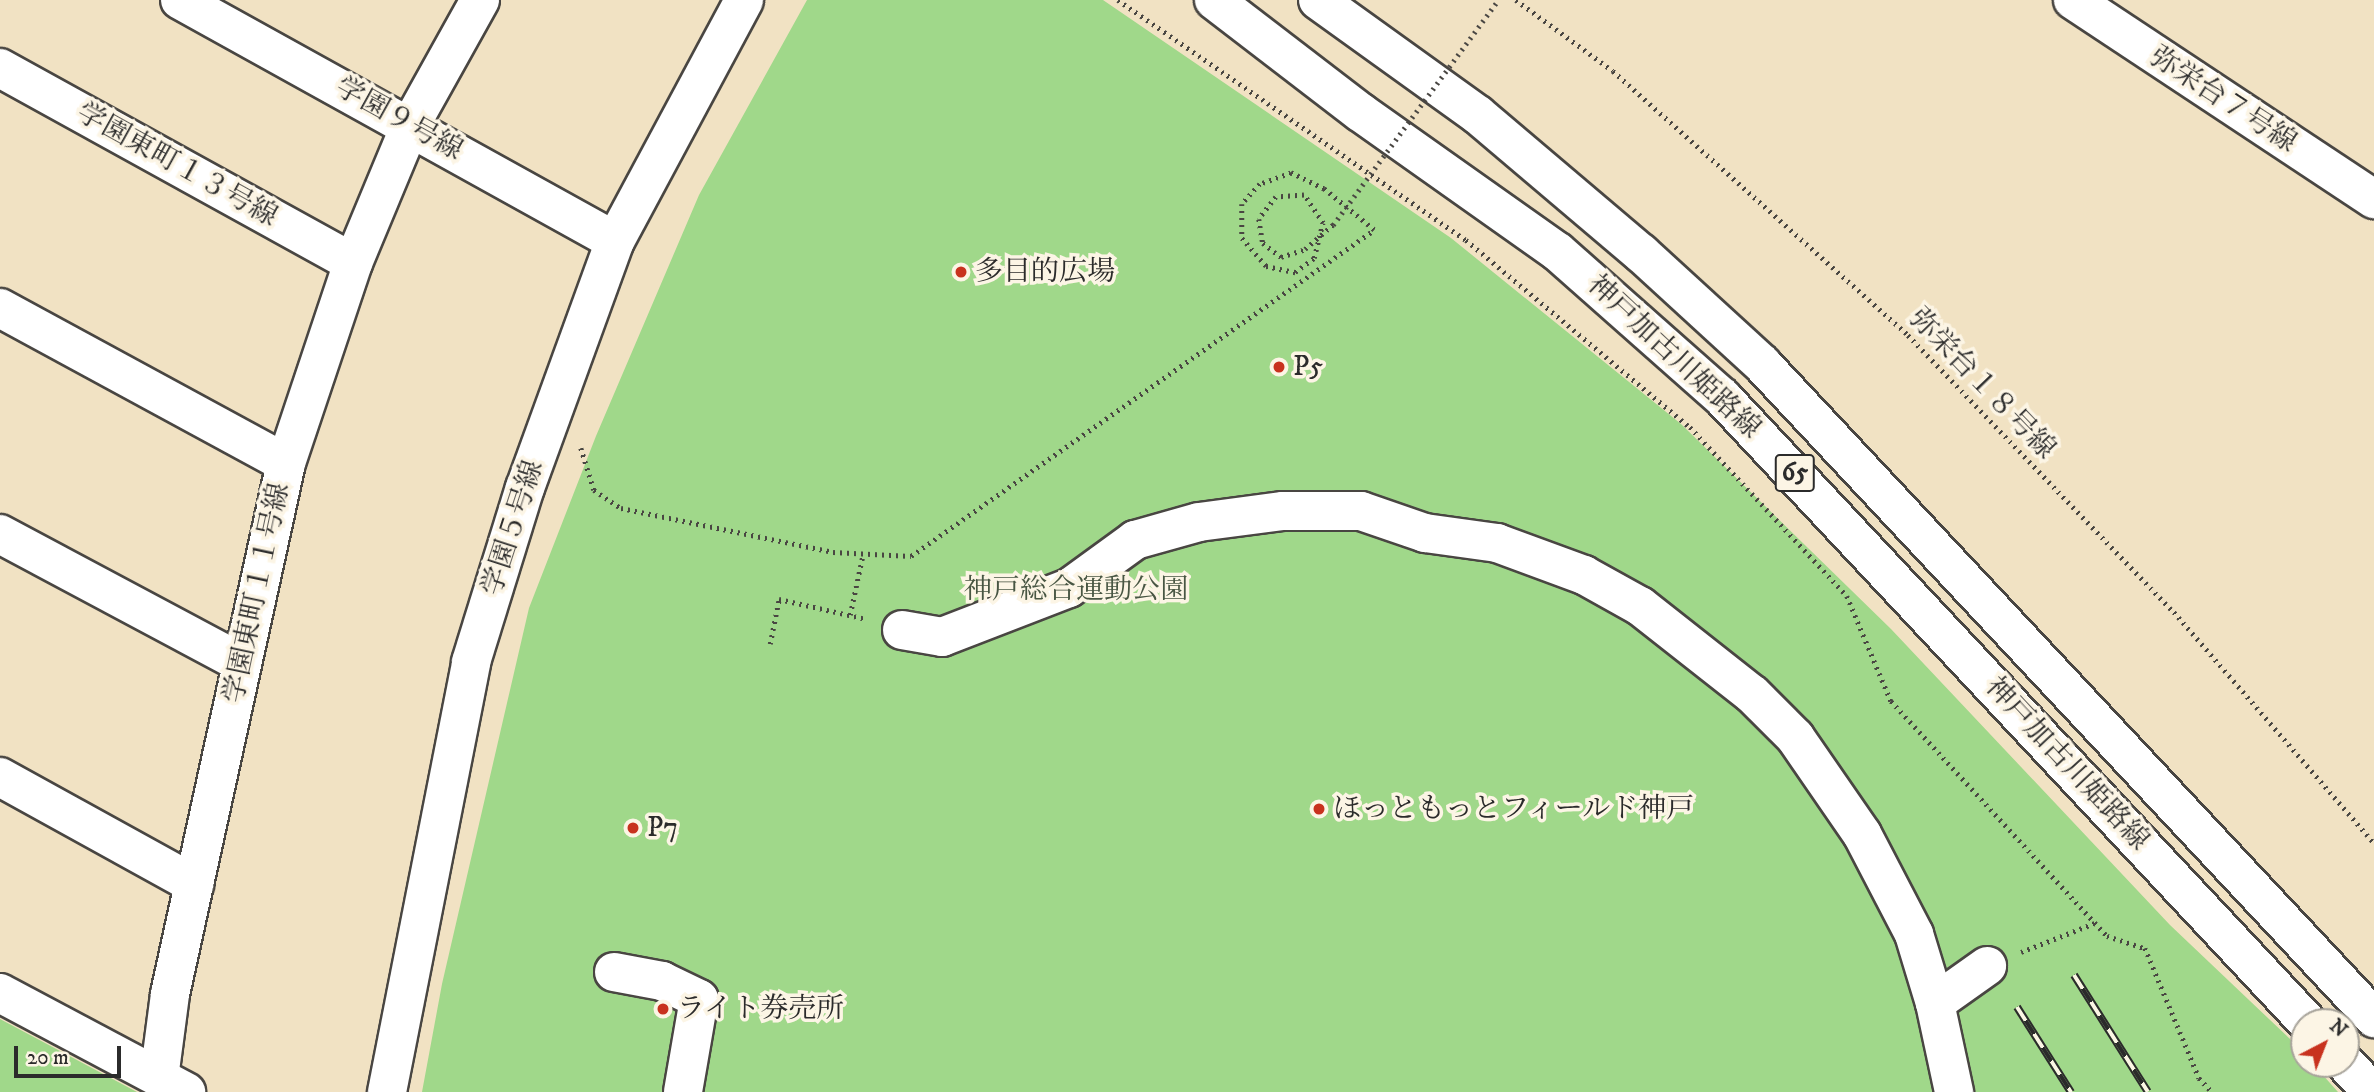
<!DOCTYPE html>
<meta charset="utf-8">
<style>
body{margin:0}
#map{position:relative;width:2374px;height:1092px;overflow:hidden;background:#f1e2c3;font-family:"IM FELL DW Pica","Noto Serif JP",serif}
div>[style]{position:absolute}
.green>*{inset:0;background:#a0d88a}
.path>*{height:4.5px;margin-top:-2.25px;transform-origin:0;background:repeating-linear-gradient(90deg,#494642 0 2px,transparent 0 7px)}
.roads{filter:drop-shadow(2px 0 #494642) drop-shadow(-2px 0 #494642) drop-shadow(0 2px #494642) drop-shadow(0 -2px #494642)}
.street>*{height:38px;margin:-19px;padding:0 19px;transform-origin:19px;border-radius:19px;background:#fff}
.secondary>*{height:38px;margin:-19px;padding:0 19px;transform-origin:19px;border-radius:19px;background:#fff}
.primary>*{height:38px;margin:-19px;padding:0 19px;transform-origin:19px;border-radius:19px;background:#fff}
.rail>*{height:8px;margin-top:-4px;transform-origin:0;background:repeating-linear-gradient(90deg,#fcf5e5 0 16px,#2b2b2b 0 32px);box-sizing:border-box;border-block:2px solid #2b2b2b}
.path-bridge>*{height:4.5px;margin-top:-2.25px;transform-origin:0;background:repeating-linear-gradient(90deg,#494642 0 2px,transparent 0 7px)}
.dots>*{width:19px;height:19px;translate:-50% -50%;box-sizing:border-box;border:4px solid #fcf5e5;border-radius:50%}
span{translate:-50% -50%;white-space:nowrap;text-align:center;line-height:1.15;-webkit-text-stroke:7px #fcf5e5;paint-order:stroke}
.shield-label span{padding:2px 5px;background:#fcf5e5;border:2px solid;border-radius:5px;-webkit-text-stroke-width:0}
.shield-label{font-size:26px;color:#2b2b2b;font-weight:700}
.street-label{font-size:28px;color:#2b2b2b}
.poi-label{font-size:28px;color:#2b2b2b}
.left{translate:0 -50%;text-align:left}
.park-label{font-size:28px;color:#485643}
.north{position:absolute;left:2290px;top:1008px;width:70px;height:70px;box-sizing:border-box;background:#fcf5e5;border:2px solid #a8a49b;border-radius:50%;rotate:42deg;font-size:19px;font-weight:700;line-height:28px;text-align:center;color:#2b2b2b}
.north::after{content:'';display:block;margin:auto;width:24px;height:32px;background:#c8321e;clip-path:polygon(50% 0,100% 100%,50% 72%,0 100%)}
.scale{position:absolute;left:14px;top:1046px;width:107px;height:32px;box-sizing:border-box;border:4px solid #2b2b2b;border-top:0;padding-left:9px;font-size:21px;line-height:24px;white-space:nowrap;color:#2b2b2b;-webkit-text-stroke:5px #fcf5e5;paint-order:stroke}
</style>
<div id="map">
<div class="green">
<i style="clip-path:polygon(807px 0,1103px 0,1451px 238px,1681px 424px,1891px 629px,2170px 925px,2289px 1038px,2304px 1054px,2304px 1064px,2313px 1064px,2338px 1092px,422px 1092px,442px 984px,529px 608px,596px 436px,699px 195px)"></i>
<i style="clip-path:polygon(0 1019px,137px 1092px,0 1092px)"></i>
</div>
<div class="path">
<i style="left:1118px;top:0;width:423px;rotate:34.6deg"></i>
<i style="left:1466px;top:240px;width:292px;rotate:39.9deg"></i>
<i style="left:1690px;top:427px;width:231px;rotate:47.1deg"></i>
<i style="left:1847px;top:596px;width:114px;rotate:67.3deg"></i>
<i style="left:1891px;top:701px;width:319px;rotate:47.4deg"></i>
<i style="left:2107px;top:936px;width:40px;rotate:18deg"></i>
<i style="left:2145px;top:948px;width:141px;rotate:67.4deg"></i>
<i style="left:2199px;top:1078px;width:19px;rotate:47deg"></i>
<i style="left:1516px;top:0;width:120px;rotate:36.2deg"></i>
<i style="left:1613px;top:71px;width:396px;rotate:41.8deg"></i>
<i style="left:1908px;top:335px;width:384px;rotate:46.2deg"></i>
<i style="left:2174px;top:612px;width:306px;rotate:49.1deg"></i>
<i style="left:581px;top:448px;width:44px;rotate:72.8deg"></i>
<i style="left:594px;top:490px;width:32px;rotate:34deg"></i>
<i style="left:621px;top:508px;width:217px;rotate:11.7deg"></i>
<i style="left:833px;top:552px;width:78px;rotate:2.9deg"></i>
<i style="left:911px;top:556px;width:566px;rotate:-35.15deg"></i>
<i style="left:1374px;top:230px;width:65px;rotate:-140.6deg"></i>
<i style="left:1324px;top:189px;width:37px;rotate:-154deg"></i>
<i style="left:850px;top:615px;width:62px;rotate:-78deg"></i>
<i style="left:770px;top:644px;width:46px;rotate:-78.7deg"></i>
<i style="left:779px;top:599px;width:89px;rotate:12.9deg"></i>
<i style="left:2021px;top:952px;width:79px;rotate:-21.4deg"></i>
</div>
<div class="roads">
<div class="street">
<i style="left:0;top:68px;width:403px;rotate:28.9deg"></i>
<i style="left:0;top:308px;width:325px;rotate:28.5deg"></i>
<i style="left:0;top:534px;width:274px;rotate:28.1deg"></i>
<i style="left:902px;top:630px;width:41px;rotate:9.9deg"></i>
<i style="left:942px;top:637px;width:136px;rotate:-21.1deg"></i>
<i style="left:1069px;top:588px;width:82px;rotate:-36deg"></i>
<i style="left:1135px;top:540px;width:66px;rotate:-15.7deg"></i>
<i style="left:1199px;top:522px;width:85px;rotate:-7.5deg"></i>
<i style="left:1283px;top:511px;width:78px"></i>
<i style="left:1361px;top:511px;width:68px;rotate:19deg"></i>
<i style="left:1425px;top:533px;width:73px;rotate:7.9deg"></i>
<i style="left:1497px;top:543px;width:93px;rotate:20.2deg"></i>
<i style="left:1584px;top:575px;width:64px;rotate:29deg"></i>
<i style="left:1640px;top:606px;width:142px;rotate:38.2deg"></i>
<i style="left:1752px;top:694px;width:61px;rotate:45deg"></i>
<i style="left:1795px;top:737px;width:118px;rotate:55.4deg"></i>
<i style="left:1862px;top:834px;width:113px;rotate:62.5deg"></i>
<i style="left:1914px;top:934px;width:72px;rotate:73.1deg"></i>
<i style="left:1935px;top:1003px;width:64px;rotate:-35.4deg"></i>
<i style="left:0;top:777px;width:222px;rotate:28.9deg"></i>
<i style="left:614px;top:972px;width:49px;rotate:10.6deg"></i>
<i style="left:662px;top:981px;width:41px;rotate:25.9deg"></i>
<i style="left:699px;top:999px;width:94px;rotate:99.8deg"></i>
<i style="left:0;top:993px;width:211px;rotate:28deg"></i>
<i style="left:1935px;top:1003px;width:91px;rotate:77.9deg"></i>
<i style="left:159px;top:1078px;width:85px;rotate:-82.5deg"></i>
<i style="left:170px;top:994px;width:544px;rotate:-77.68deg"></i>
<i style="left:286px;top:463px;width:211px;rotate:-71.5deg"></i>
<i style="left:353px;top:263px;width:151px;rotate:-67.4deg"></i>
<i style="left:411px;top:124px;width:142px;rotate:-60.9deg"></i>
</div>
<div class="secondary">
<i style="left:180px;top:0;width:497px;rotate:29deg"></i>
<i style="left:2073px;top:0;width:361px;rotate:33.5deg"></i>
<i style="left:387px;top:1092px;width:438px;rotate:-78.9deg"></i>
<i style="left:471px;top:662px;width:182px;rotate:-72.8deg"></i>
<i style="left:525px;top:488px;width:263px;rotate:-70deg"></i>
<i style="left:615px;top:241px;width:273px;rotate:-61.8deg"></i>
</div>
<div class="primary">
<i style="left:1214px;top:0;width:184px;rotate:37.5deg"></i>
<i style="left:1360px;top:112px;width:242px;rotate:35.3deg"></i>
<i style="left:1558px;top:252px;width:219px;rotate:41.5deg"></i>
<i style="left:1722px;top:397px;width:856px;rotate:46.89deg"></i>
<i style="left:1318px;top:0;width:197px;rotate:35.7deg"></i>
<i style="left:1478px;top:115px;width:214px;rotate:40.3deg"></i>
<i style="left:1641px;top:253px;width:164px;rotate:42.5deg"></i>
<i style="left:1762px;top:364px;width:896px;rotate:46.9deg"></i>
<i style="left:2346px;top:1064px;width:38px;rotate:47deg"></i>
</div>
</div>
<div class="rail">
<i style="left:2074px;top:975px;width:138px;rotate:57.7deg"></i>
<i style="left:2017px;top:1007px;width:101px;rotate:57.6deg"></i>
</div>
<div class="path-bridge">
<i style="left:1291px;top:173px;width:33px;rotate:160deg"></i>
<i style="left:1260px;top:184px;width:27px;rotate:132deg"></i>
<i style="left:1242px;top:204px;width:34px;rotate:90deg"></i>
<i style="left:1242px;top:238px;width:37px;rotate:49deg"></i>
<i style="left:1266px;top:266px;width:30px;rotate:12deg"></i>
<i style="left:1295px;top:272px;width:24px;rotate:-36deg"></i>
<i style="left:1314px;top:258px;width:36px;rotate:-76deg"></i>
<i style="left:1323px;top:223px;width:34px;rotate:-124deg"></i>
<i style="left:1304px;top:195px;width:28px;rotate:176deg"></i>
<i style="left:1276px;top:197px;width:28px;rotate:128deg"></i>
<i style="left:1259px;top:219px;width:24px;rotate:81deg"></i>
<i style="left:1263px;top:243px;width:23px;rotate:38deg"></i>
<i style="left:1281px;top:257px;width:25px;rotate:-18deg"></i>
<i style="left:1305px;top:249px;width:37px;rotate:-41deg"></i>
<i style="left:1333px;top:225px;width:279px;rotate:-53.7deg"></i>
</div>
<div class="dots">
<i style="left:961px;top:272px;background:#c8321e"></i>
<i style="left:1279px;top:367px;background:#c8321e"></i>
<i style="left:1319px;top:809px;background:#c8321e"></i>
<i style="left:633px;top:828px;background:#c8321e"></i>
<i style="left:663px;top:1009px;background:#c8321e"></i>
</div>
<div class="shield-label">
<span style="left:1795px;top:473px">65</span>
</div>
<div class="street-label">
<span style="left:2223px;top:100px;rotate:33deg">弥栄台７号線</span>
<span style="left:399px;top:119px;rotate:29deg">学園９号線</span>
<span style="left:177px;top:165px;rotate:29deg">学園東町１３号線</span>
<span style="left:1674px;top:357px;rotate:43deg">神戸加古川姫路線</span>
<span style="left:1982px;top:384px;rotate:46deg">弥栄台１８号線</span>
<span style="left:513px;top:528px;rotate:-72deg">学園５号線</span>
<span style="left:257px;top:593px;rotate:-78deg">学園東町１１号線</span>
<span style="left:2067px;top:764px;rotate:47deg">神戸加古川姫路線</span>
</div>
<div class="poi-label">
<span class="left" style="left:975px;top:272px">多目的広場</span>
<span class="left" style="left:1293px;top:367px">P5</span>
<span class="left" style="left:1333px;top:809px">ほっともっとフィールド神戸</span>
<span class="left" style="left:647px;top:828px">P7</span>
<span class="left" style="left:677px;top:1009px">ライト券売所</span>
</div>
<div class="park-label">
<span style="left:1076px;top:590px">神戸総合運動公園</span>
</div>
<div class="north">N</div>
<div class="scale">20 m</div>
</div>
